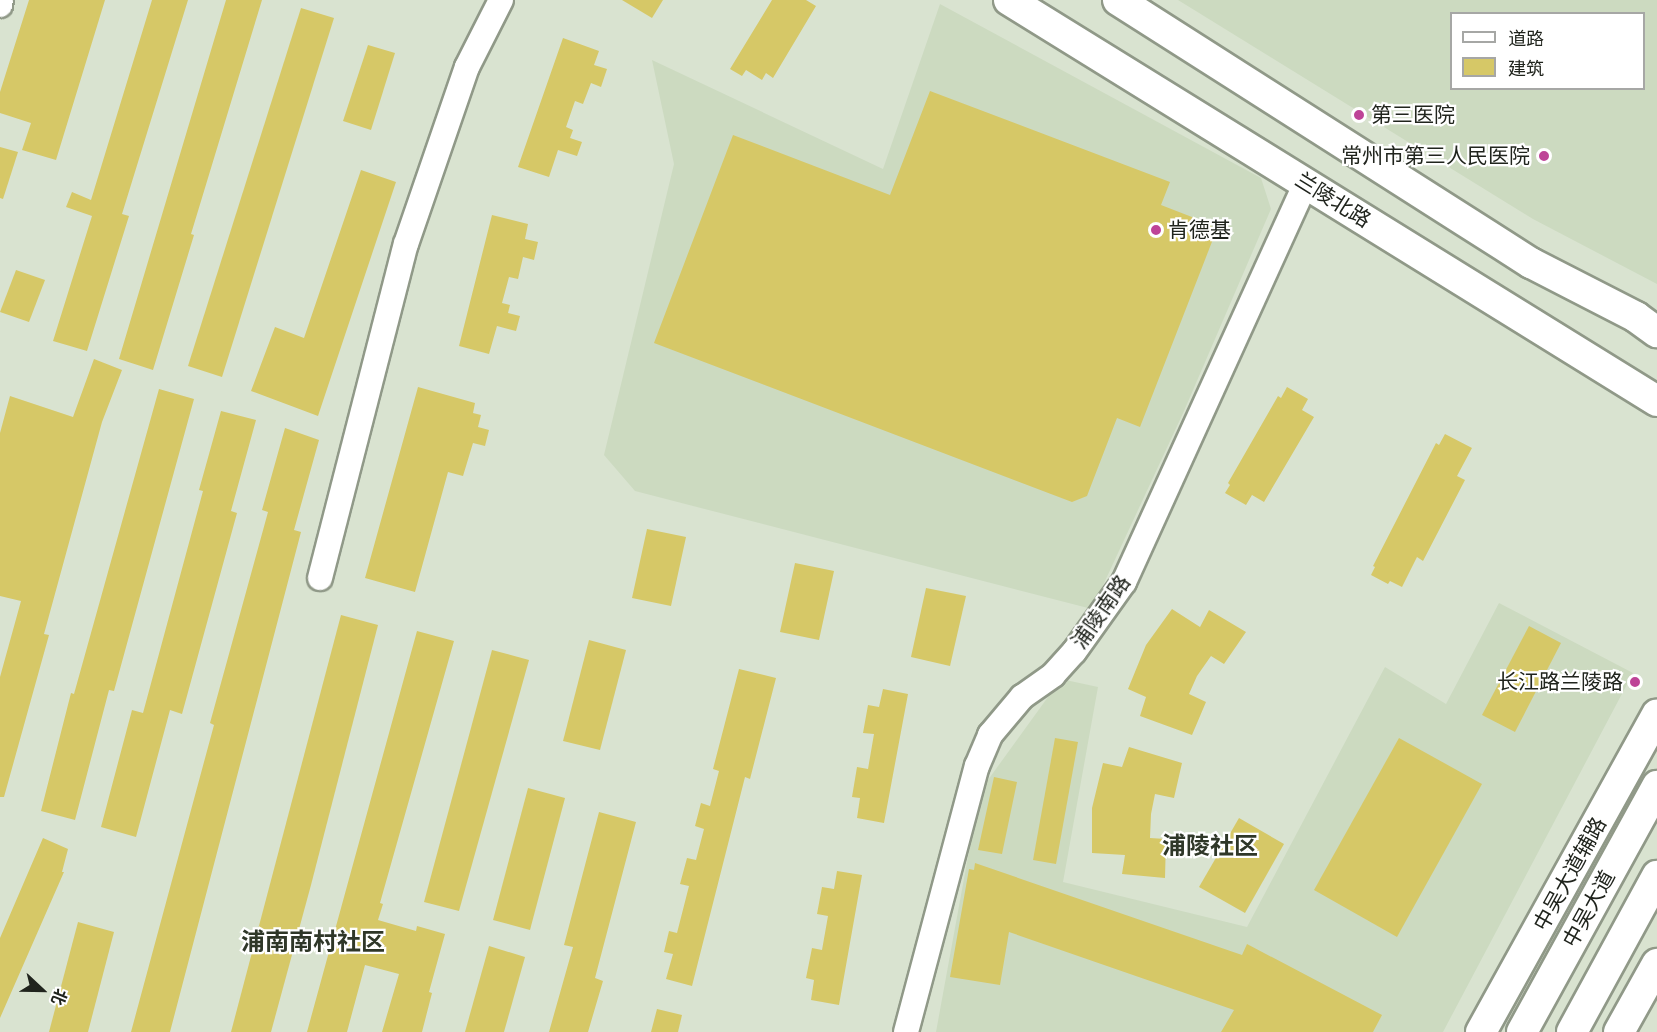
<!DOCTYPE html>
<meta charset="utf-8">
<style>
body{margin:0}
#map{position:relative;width:1657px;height:1032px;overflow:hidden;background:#d9e3d0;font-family:Figtree,"Noto Sans SC",sans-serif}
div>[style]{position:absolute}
.built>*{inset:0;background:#ccdac0}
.building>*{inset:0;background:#d6c867}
.roads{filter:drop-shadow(2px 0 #909988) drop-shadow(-2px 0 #909988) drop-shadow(0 2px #909988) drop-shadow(0 -2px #909988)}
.minor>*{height:24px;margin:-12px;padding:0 12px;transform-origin:12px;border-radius:12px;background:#fff}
.major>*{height:30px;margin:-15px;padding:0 15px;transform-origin:15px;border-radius:15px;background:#fff}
.dots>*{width:16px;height:16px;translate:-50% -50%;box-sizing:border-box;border:3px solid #fff;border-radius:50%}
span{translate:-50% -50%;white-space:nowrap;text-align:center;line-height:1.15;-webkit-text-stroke:4.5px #fff;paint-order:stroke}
.poi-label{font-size:21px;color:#20241d}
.left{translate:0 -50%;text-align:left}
.right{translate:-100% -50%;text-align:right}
.street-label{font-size:21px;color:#20241d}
.quarter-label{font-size:24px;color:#2f3728;font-weight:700}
.legend{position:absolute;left:1450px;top:12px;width:195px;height:78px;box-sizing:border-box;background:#fff;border:2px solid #a6a7a5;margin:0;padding:8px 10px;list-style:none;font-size:18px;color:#20241d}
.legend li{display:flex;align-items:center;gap:12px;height:30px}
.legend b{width:30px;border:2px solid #a6a7a5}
.north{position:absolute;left:12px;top:960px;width:60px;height:60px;-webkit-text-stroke:4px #fff;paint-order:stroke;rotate:112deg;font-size:16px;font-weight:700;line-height:24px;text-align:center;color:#20241d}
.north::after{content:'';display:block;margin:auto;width:21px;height:27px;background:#20241d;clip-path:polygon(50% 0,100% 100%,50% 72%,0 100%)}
</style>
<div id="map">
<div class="built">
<i style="clip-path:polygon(evenodd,1178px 0,1657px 0,1657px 284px,1533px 219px,1178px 0,1452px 14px,1644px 14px,1644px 88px,1452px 88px,1452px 14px)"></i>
<i style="clip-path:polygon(940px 4px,1261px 178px,1271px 209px,1184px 411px,1092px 609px,635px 491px,604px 455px,674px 164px,652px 60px,883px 169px)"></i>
<i style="clip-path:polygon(1499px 603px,1633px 673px,1443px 1032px,936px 1032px,980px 791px,1061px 679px,1098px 687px,1063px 882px,1247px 927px,1385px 667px,1446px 704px)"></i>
</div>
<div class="building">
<i style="clip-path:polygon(29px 0,105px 0,56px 160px,22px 150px,31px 123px,0 113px,0 92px)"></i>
<i style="clip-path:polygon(152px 0,188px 0,122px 214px,129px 216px,87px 351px,53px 341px,92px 216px,66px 207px,72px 192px,91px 200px)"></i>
<i style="clip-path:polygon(226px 0,262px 0,191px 234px,194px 235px,153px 370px,119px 359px)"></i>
<i style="clip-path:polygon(622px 0,663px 0,652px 18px)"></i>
<i style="clip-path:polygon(772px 0,806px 0,816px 6px,773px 78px,766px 73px,762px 80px,746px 70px,742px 76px,730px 69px)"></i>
<i style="clip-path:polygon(301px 8px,334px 18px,222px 377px,188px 366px)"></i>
<i style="clip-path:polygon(563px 38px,599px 51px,594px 65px,607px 69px,601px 87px,591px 83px,583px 104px,575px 101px,566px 127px,573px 130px,570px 138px,582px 142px,577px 156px,558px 150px,549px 177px,518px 167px)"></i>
<i style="clip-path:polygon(368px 45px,395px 53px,371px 130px,343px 121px)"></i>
<i style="clip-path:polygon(930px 91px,1170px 182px,1161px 205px,1210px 224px,1215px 234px,1140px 427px,1117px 418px,1087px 496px,1072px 502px,654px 343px,733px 135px,890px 195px)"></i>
<i style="clip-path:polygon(0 147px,18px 152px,3px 199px,0 198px)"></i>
<i style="clip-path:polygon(361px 170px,396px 182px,318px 416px,251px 391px,275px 327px,304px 338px)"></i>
<i style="clip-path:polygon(492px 215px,528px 224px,525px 239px,538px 242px,534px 260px,523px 257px,518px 279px,509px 277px,502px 303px,510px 305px,508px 313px,520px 316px,516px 331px,497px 326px,489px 354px,459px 346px)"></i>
<i style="clip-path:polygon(16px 270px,45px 280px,29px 322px,0 312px)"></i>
<i style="clip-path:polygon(94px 359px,122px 370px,102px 422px,44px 634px,49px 635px,4px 797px,0 797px,0 677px,21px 601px,0 596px,0 433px,10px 396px,73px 417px)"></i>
<i style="clip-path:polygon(418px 387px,475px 403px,473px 413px,481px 415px,478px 427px,489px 430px,485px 446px,473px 443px,463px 476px,448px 472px,415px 592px,365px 578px)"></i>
<i style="clip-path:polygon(1287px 387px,1308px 399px,1302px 410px,1314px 417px,1264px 502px,1252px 495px,1246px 505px,1225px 493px,1230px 485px,1228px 483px,1278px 396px,1281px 398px)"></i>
<i style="clip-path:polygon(159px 389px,194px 399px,114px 691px,109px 690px,75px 820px,41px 811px,71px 693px,74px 694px)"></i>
<i style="clip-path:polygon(221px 411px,256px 420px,231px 511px,237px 513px,182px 714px,170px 710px,136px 837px,101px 827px,132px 710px,143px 713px,203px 491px,199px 490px)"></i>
<i style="clip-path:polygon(285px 428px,319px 440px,294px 530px,301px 532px,170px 1032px,131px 1032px,214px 725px,210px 723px,268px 512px,262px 510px)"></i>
<i style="clip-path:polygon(1445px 434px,1472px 448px,1457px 476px,1465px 480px,1423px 561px,1417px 557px,1402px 587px,1390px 581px,1388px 584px,1371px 575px,1375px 567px,1373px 566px,1436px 443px,1439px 445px)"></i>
<i style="clip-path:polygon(647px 529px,686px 537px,671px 606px,632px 598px)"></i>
<i style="clip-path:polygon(795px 563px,834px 571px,819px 640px,780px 632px)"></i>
<i style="clip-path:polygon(926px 588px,966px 596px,950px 666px,911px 657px)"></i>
<i style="clip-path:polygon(1172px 609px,1200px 627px,1209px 610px,1246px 632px,1224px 664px,1211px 656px,1197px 676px,1189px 694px,1206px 702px,1192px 735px,1140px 716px,1146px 697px,1128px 689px,1146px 645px)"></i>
<i style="clip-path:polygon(341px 615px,378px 625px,311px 885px,271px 1032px,231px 1032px)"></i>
<i style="clip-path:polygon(1529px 626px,1561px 643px,1515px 732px,1482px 715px)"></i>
<i style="clip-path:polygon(417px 631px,454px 641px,380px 903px,383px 904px,378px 920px,416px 931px,417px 926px,445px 934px,429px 992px,432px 993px,422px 1032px,382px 1032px,399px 974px,365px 965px,347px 1032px,307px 1032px)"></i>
<i style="clip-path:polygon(589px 640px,626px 650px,600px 750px,563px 741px)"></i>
<i style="clip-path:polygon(492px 650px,529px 660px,459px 911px,424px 902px)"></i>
<i style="clip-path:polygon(739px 669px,776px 678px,750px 779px,745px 777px,692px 986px,666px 979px,673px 954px,664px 952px,669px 931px,677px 933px,689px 886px,680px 884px,687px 858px,696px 860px,704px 829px,695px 826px,701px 803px,710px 806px,719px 771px,713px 769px)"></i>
<i style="clip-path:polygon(883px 689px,908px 694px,884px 823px,857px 818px,860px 798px,852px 797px,857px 767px,868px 769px,874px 734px,863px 733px,868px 705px,879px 707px)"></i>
<i style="clip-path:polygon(1055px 738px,1078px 742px,1056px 864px,1033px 860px)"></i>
<i style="clip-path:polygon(1399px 738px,1482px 784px,1397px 937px,1314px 890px)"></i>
<i style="clip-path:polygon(1129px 747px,1182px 763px,1174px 798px,1155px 794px,1151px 814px,1150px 838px,1166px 839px,1165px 878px,1122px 874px,1125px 855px,1092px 853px,1092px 808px,1103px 763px,1122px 767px)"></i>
<i style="clip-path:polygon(994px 777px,1017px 782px,1002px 854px,978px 850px)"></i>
<i style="clip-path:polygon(528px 788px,565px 798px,530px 930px,493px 920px)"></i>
<i style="clip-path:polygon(599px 812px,636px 822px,595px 978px,603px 981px,588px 1032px,549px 1032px,573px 947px,564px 945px)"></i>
<i style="clip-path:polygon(1239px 818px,1284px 844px,1245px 913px,1199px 887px)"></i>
<i style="clip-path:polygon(43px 838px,68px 849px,62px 872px,64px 872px,0 1018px,0 938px)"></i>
<i style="clip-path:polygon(975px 863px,1242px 955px,1247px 944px,1382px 1015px,1373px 1032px,1221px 1032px,1234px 1010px,1009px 932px,1000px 985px,950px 977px,969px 869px,974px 870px)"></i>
<i style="clip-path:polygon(837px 871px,862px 875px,839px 1005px,811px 1000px,814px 980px,806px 978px,812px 948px,822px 950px,828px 916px,817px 914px,822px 887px,834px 889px)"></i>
<i style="clip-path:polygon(78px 922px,114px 932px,88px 1032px,49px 1032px)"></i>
<i style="clip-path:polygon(489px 946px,525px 957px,504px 1032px,465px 1032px)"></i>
<i style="clip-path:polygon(657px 1009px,682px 1015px,678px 1032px,651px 1032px)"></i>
</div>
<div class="roads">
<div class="minor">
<i style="left:0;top:5px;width:5px;rotate:-79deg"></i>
<i style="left:320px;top:578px;width:345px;rotate:-75.6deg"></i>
<i style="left:406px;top:244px;width:187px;rotate:-71deg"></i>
<i style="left:467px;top:67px;width:75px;rotate:-63.1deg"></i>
<i style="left:906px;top:1032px;width:275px;rotate:-75.1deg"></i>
<i style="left:977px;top:766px;width:34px;rotate:-67deg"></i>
<i style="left:990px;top:735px;width:50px;rotate:-49.9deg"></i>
<i style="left:1022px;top:697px;width:38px;rotate:-35deg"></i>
<i style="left:1053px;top:675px;width:31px;rotate:-48deg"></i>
<i style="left:1074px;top:652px;width:86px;rotate:-54.5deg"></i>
<i style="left:1124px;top:582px;width:439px;rotate:-65.5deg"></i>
</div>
<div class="major">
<i style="left:1009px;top:0;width:762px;rotate:31.75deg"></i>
<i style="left:1118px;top:0;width:490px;rotate:32.5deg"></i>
<i style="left:1531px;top:263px;width:118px;rotate:27.2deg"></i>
<i style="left:1636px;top:317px;width:26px;rotate:36deg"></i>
<i style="left:1481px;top:1032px;width:363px;rotate:-61deg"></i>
<i style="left:1522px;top:1032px;width:281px;rotate:-61.2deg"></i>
<i style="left:1572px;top:1032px;width:178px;rotate:-61.4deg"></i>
<i style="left:1619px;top:1032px;width:78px;rotate:-60.8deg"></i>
</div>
</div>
<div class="dots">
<i style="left:1359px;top:115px;background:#be4497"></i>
<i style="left:1544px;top:156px;background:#be4497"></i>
<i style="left:1156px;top:230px;background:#be4497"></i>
<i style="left:1635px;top:682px;background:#be4497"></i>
</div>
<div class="poi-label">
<span class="left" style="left:1371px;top:115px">第三医院</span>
<span class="right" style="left:1530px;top:156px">常州市第三人民医院</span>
<span class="left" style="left:1168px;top:230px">肯德基</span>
<span class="right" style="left:1623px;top:682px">长江路兰陵路</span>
</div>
<div class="street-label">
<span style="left:1333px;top:200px;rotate:32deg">兰陵北路</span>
<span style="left:1101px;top:612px;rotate:-55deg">浦陵南路</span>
<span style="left:1570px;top:874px;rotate:-61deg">中吴大道辅路</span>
<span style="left:1589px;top:909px;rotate:-61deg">中吴大道</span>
</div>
<div class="quarter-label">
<span style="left:1210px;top:846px">浦陵社区</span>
<span style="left:313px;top:942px">浦南南村社区</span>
</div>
<ul class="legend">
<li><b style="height:8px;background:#fff"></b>道路</li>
<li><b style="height:16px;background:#d6c867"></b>建筑</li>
</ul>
<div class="north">北</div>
</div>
